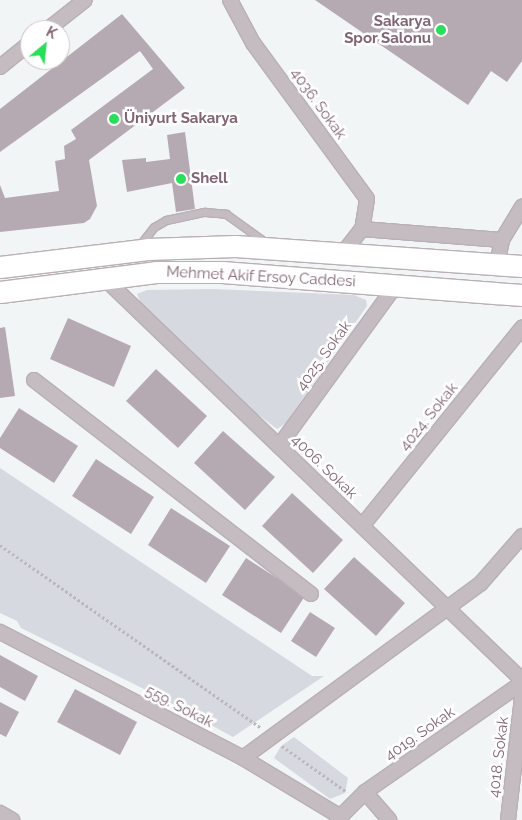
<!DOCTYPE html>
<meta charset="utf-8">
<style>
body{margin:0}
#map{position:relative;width:522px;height:820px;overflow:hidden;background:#f2f5f5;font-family:Raleway,sans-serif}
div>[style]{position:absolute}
.green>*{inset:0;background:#d6d9df}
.building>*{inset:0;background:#b6aab2}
.path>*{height:2.5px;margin-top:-1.25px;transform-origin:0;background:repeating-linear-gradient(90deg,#bcb7ba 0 2.5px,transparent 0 5px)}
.roads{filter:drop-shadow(1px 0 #b9b0b5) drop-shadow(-1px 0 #b9b0b5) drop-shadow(0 1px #b9b0b5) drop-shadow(0 -1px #b9b0b5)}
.lane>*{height:7px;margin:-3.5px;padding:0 3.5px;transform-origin:3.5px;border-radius:3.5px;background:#c4bcc1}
.street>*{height:14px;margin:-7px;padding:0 7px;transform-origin:7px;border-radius:7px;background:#c4bcc1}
.primary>*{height:21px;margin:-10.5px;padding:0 10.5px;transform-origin:10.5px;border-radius:10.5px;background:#fff}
.dots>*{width:14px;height:14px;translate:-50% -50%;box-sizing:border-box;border:2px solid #fff;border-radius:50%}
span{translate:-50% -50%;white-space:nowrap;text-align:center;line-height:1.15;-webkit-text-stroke:5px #fff;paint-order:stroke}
.poi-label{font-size:15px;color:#826575;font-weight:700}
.right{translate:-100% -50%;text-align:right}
.left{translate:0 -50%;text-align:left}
.street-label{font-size:15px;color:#826575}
.north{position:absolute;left:20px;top:20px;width:50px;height:50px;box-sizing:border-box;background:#fff;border:1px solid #cdc1c8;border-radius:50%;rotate:28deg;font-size:14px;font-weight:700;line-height:20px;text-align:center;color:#826575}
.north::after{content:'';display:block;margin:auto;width:18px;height:22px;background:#29de58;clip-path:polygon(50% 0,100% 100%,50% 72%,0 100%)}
</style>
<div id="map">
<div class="green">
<i style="clip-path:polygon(213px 289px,354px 295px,366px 300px,367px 306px,285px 424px,277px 429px,256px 413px,143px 308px,137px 294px,147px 290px)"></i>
<i style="clip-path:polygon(0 468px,312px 676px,324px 676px,233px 737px,150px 692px,21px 628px,17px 621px,0 613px)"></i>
<i style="clip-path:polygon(294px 737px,348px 778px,345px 793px,330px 799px,274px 758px,281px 746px)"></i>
</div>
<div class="building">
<i style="clip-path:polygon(315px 0,522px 0,522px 61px,507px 82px,491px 71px,468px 105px)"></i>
<i style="clip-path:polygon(122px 14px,185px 88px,89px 160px,97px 206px,90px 219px,84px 223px,0 232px,0 185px,5px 198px,59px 191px,55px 161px,65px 159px,64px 146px,76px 139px,71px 130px,153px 69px,140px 51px,0 152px,0 109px)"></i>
<i style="clip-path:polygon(185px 132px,195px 209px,176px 212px,172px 183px,127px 192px,122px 160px,146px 158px,146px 162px,170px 159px,167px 135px)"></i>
<i style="clip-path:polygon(68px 318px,131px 346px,114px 387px,50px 359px)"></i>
<i style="clip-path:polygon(5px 327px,15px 396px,0 398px,0 328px)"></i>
<i style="clip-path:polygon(156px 369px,207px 416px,178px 448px,126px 401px)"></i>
<i style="clip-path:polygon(19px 408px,78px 446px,54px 483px,0 448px,0 438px)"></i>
<i style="clip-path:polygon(223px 431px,275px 477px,245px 510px,194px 463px)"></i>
<i style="clip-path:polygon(96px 459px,154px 497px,131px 534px,72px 496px)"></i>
<i style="clip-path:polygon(292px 493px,343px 540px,313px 573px,262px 526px)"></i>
<i style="clip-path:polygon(171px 508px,230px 546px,206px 583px,148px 545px)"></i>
<i style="clip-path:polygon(354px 557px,405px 603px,376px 636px,324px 589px)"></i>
<i style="clip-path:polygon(246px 558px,305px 596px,281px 633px,222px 595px)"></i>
<i style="clip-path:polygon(310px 612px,335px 628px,316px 657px,291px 641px)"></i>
<i style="clip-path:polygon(0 655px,38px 676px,25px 701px,0 687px)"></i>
<i style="clip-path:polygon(75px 689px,137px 722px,120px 755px,57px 722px)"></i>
<i style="clip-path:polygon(0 702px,19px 712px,6px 737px,0 734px)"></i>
</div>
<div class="path">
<i style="left:0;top:545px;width:319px;rotate:35deg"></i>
<i style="left:282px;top:746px;width:80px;rotate:35.3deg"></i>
</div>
<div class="roads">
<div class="lane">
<i style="left:139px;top:246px;width:24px;rotate:-52deg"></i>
<i style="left:154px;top:227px;width:14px;rotate:-30deg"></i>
<i style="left:166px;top:220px;width:40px;rotate:-12deg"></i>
<i style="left:205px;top:212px;width:21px;rotate:5deg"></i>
<i style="left:226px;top:214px;width:48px;rotate:35.7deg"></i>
</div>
<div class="street">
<i style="left:230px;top:0;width:49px;rotate:61.9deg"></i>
<i style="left:253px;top:43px;width:193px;rotate:53.8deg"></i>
<i style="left:367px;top:199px;width:30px;rotate:99deg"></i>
<i style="left:47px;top:30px;width:48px;rotate:-38.3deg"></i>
<i style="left:0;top:67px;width:38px;rotate:-39deg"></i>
<i style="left:343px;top:253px;width:31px;rotate:-52deg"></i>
<i style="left:362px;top:229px;width:140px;rotate:4.5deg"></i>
<i style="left:497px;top:264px;width:25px;rotate:-78deg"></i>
<i style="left:502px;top:240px;width:39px;rotate:-59deg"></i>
<i style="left:103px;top:277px;width:581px;rotate:43.88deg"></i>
<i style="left:34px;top:380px;width:350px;rotate:37.7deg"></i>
<i style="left:279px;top:446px;width:199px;rotate:-54deg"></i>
<i style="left:362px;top:526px;width:255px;rotate:-51.1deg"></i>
<i style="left:0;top:632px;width:274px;rotate:27.4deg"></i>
<i style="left:243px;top:758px;width:112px;rotate:31.1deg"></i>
<i style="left:243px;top:758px;width:295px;rotate:-36.3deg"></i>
<i style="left:481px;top:583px;width:62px;rotate:-48.9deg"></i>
<i style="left:365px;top:792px;width:37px;rotate:49deg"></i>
<i style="left:0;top:813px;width:14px;rotate:30deg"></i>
<i style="left:337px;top:820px;width:40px;rotate:-45deg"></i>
<i style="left:365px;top:792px;width:191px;rotate:-34.8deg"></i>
<i style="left:508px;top:820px;width:123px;rotate:-83.5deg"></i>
</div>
<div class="primary">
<i style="left:0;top:267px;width:149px;rotate:-6.9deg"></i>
<i style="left:148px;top:249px;width:87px;rotate:-2deg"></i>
<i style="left:235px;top:246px;width:288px;rotate:4deg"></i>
<i style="left:0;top:292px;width:157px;rotate:-7.3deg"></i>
<i style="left:156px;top:272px;width:66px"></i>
<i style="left:222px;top:272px;width:301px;rotate:4.4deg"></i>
</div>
</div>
<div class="dots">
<i style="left:441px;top:30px;background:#29de58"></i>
<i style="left:114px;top:119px;background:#29de58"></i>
<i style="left:181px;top:179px;background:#29de58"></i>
</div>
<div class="poi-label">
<span class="right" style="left:431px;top:30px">Sakarya<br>Spor Salonu</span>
<span class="left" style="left:124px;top:119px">Üniyurt Sakarya</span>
<span class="left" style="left:191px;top:179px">Shell</span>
</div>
<div class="street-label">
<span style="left:318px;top:104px;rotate:54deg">4036. Sokak</span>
<span style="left:261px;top:277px;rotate:3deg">Mehmet Akif Ersoy Caddesi</span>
<span style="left:324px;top:356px;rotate:-54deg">4025. Sokak</span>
<span style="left:429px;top:417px;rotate:-51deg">4024. Sokak</span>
<span style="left:324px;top:467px;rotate:44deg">4006. Sokak</span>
<span style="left:179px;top:707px;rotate:27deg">559. Sokak</span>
<span style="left:420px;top:734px;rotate:-35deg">4019. Sokak</span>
<span style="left:499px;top:757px;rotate:-83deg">4018. Sokak</span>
</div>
<div class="north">K</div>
</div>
